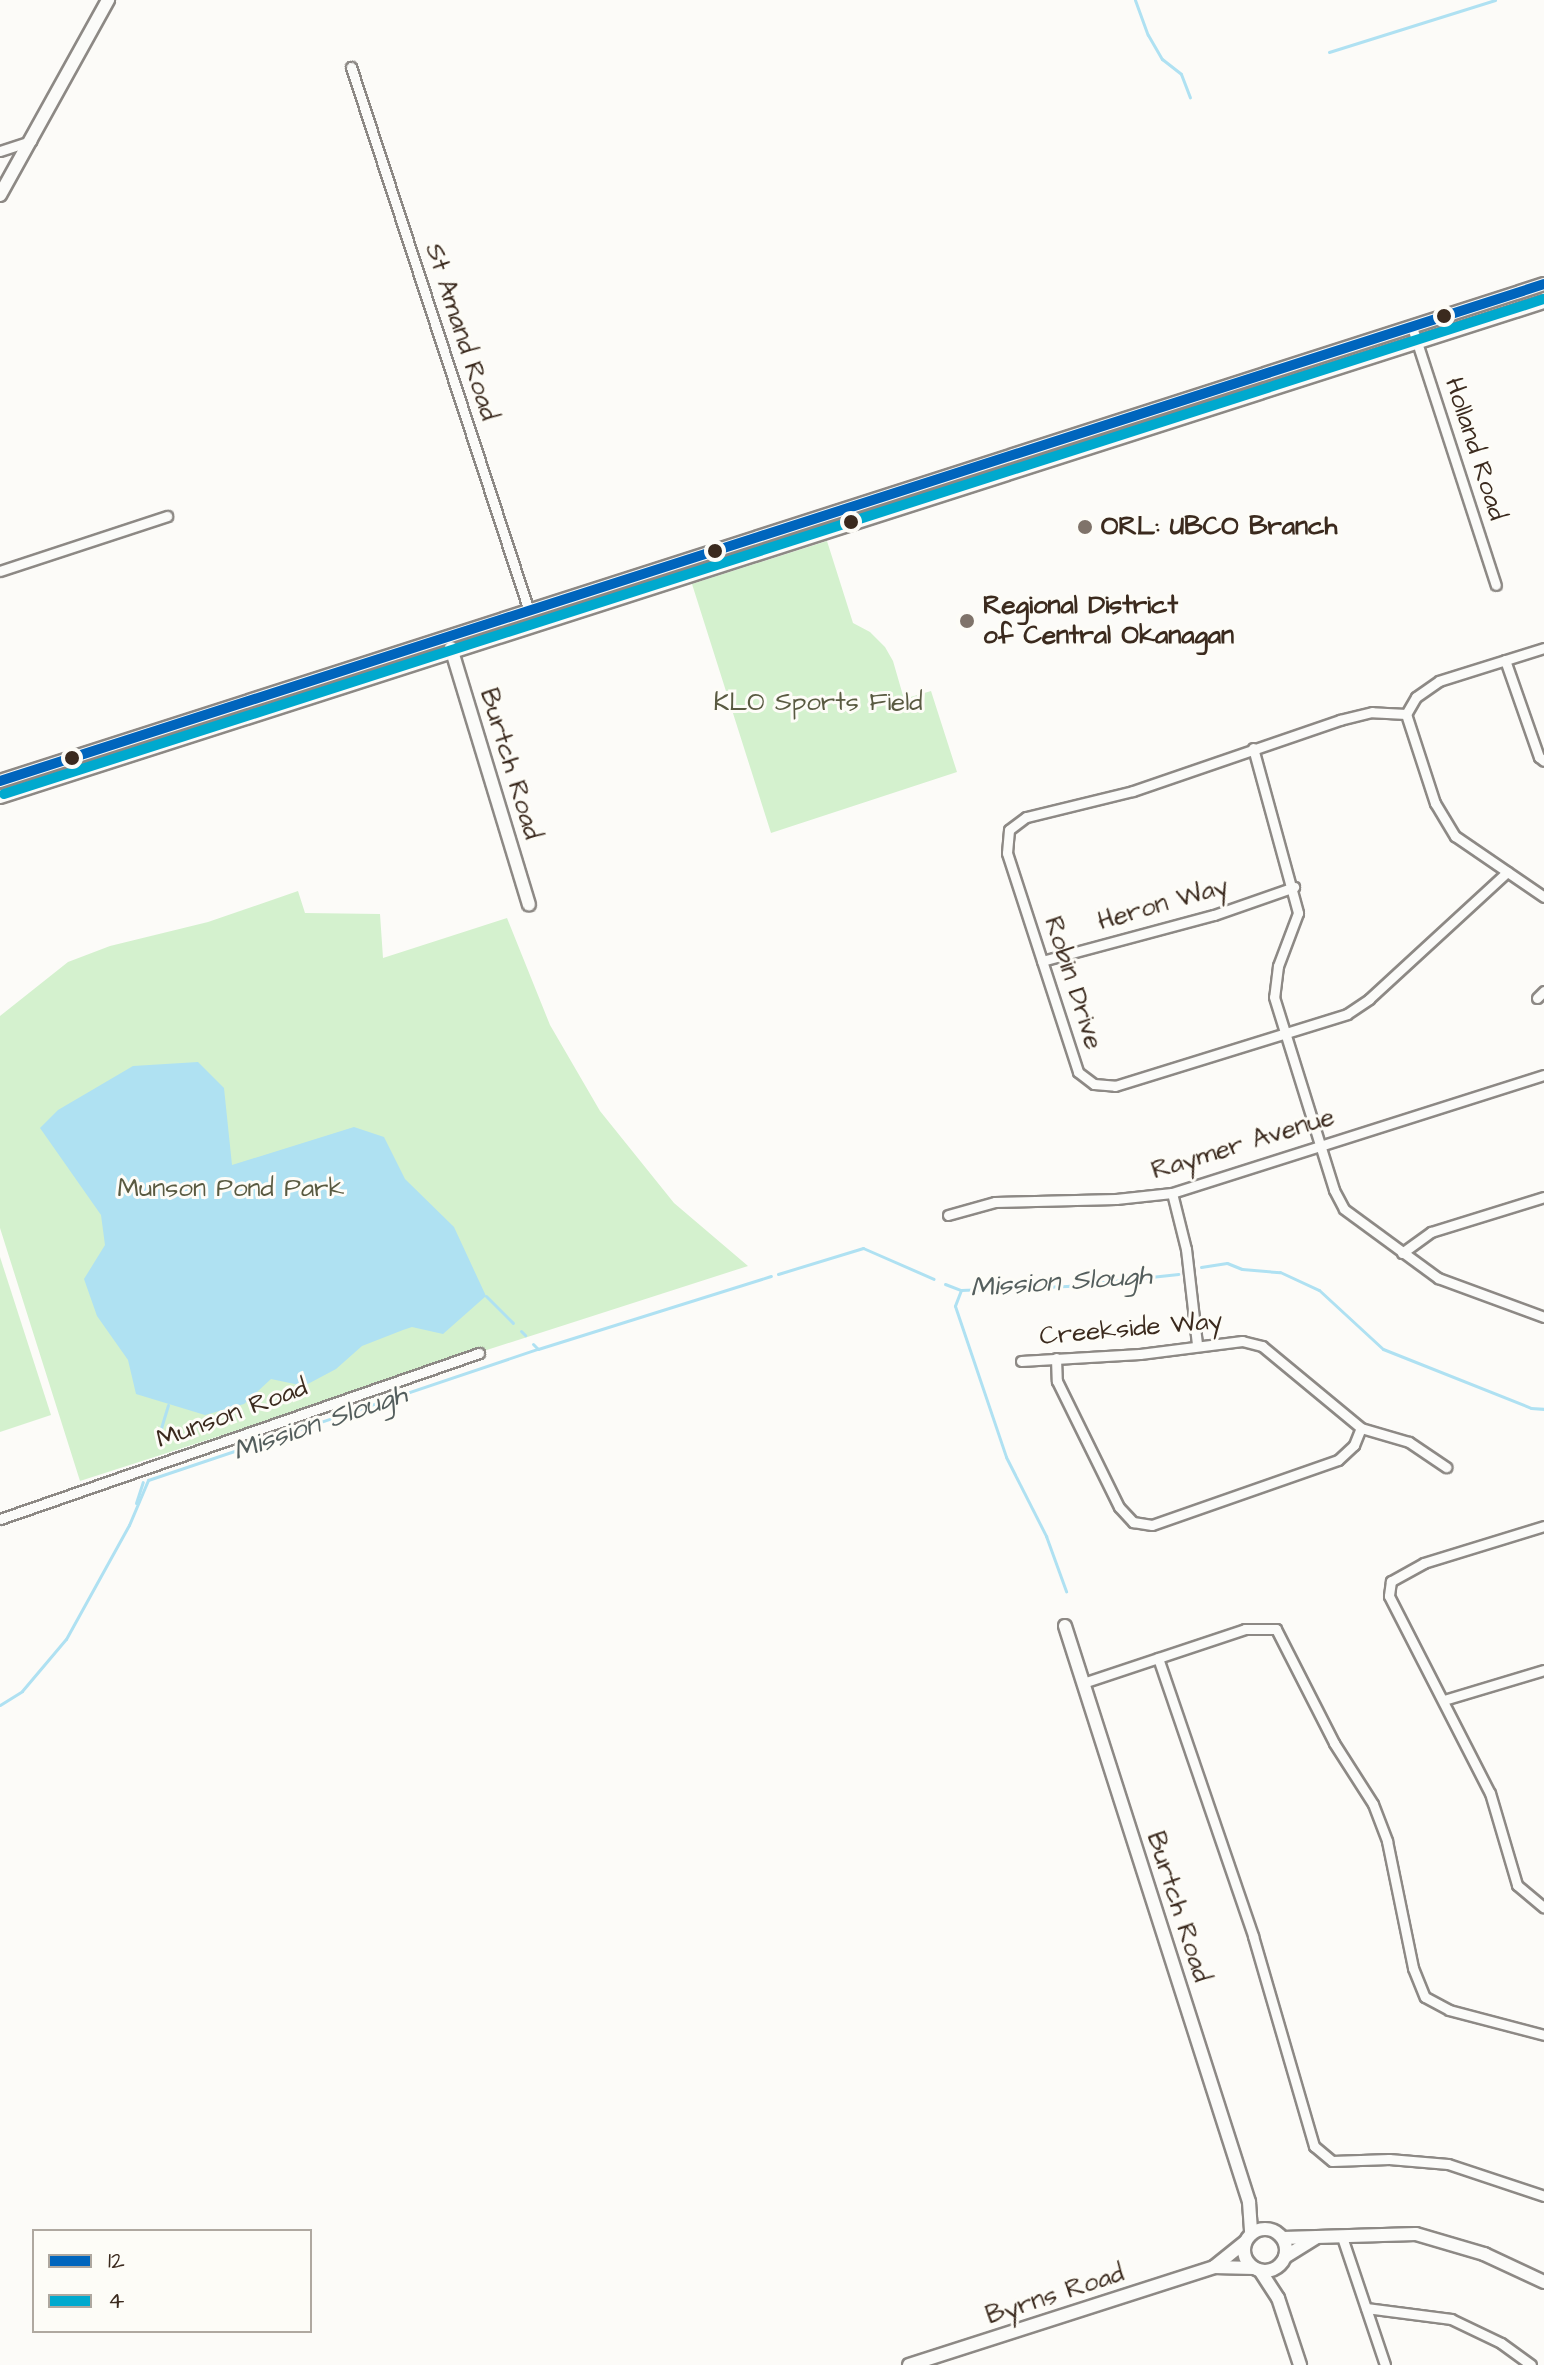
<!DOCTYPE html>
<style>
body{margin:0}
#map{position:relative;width:1544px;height:2365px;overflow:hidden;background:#fcfbf8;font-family:"Architects Daughter",sans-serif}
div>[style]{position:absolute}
.green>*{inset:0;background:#d4f1ce}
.water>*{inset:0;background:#afe1f2}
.stream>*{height:3px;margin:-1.5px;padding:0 1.5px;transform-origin:1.5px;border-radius:1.5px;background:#afe1f2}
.roads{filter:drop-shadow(2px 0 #8d8985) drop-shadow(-2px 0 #8d8985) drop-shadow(0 2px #8d8985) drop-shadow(0 -2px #8d8985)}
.street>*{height:9px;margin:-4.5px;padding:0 4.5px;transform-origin:4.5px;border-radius:4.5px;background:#fbfbf9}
.secondary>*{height:12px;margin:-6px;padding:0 6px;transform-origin:6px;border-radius:6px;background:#fbfbf9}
.secondary>.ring{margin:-6px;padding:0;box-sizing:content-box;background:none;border:12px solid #fbfbf9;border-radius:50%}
.bus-1>*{height:10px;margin:-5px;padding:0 5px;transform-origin:5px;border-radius:5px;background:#0065bd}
.bus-2>*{height:10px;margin:-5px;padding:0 5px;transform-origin:5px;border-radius:5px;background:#00a9ce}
.dots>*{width:22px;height:22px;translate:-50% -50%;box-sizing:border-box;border:4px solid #fdfcf7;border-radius:50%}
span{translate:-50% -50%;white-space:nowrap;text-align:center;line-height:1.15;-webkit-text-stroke:6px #fdfcf7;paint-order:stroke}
.street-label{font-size:26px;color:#3b2a1e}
.poi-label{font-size:26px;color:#3b2a1e;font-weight:700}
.left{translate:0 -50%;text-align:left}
.park-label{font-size:26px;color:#595a41}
.water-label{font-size:28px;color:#545e5d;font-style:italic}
.legend{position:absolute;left:32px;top:2229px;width:280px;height:104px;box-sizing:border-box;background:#fdfcf7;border:2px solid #afa8a0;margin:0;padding:10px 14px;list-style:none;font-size:24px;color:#3b2a1e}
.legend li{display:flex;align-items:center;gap:16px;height:40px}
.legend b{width:40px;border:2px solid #afa8a0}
</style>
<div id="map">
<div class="green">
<i style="clip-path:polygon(827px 541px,853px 623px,870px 632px,885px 647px,893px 661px,904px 699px,931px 691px,957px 772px,771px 833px,692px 584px)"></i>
<i style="clip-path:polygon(298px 891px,305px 913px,380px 914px,383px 958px,507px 918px,550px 1025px,600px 1111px,674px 1203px,748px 1266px,80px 1481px,0 1228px,0 1016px,68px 962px,110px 946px,208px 922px)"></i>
<i style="clip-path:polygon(0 1257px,51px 1415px,0 1432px)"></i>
</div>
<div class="water">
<i style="clip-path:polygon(198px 1062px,224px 1088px,232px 1165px,354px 1127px,384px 1137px,405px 1179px,454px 1227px,486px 1296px,443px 1334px,412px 1327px,403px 1330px,362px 1346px,336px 1369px,304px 1386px,271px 1379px,244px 1404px,205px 1415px,136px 1394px,128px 1360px,97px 1316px,84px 1279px,105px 1245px,101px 1215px,40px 1128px,58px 1110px,133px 1066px)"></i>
</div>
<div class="stream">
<i style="left:1135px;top:0;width:37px;rotate:70deg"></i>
<i style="left:1148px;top:35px;width:28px;rotate:60deg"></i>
<i style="left:1162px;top:59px;width:24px;rotate:38deg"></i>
<i style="left:1181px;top:74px;width:25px;rotate:69deg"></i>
<i style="left:1329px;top:52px;width:174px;rotate:-17.4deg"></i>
<i style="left:1201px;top:1267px;width:26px;rotate:-9deg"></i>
<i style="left:1227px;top:1263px;width:16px;rotate:22deg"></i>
<i style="left:1242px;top:1269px;width:38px;rotate:5deg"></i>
<i style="left:1280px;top:1272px;width:43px;rotate:24.8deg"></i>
<i style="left:1319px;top:1290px;width:87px;rotate:42.7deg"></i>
<i style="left:1383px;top:1349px;width:159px;rotate:21.7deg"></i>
<i style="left:1531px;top:1408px;width:13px;rotate:4deg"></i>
<i style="left:778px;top:1274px;width:89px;rotate:-17deg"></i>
<i style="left:863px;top:1248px;width:77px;rotate:23.6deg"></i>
<i style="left:945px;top:1284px;width:17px;rotate:21deg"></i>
<i style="left:961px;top:1290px;width:106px;rotate:-2.2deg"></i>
<i style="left:1067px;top:1286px;width:112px;rotate:-6.2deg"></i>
<i style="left:961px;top:1290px;width:17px;rotate:111deg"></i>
<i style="left:955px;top:1306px;width:159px;rotate:71.3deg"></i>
<i style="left:1006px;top:1457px;width:89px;rotate:63.1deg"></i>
<i style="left:1046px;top:1536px;width:59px;rotate:70deg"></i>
<i style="left:486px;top:1296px;width:38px;rotate:45deg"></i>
<i style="left:521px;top:1331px;width:6px;rotate:45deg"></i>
<i style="left:533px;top:1344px;width:7px;rotate:45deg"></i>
<i style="left:538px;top:1349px;width:244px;rotate:-17.4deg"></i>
<i style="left:161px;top:1428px;width:24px;rotate:-73deg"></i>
<i style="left:136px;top:1503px;width:22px;rotate:-72deg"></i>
<i style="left:129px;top:1525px;width:49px;rotate:-67.1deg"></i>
<i style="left:148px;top:1480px;width:411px;rotate:-18.6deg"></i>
<i style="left:0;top:1705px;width:26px;rotate:-32deg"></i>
<i style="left:22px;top:1691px;width:68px;rotate:-49.8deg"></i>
<i style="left:66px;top:1639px;width:130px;rotate:-61.1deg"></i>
</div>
<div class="roads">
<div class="street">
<i style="left:351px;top:67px;width:572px;rotate:71.88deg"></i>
<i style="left:0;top:151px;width:33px;rotate:-18deg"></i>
<i style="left:1412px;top:327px;width:271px;rotate:72deg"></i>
<i style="left:0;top:571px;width:176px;rotate:-18.2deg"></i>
<i style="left:1544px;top:648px;width:110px;rotate:162.6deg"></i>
<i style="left:1439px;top:681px;width:28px;rotate:145deg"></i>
<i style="left:1416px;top:697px;width:20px;rotate:120deg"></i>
<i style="left:1406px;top:714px;width:94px;rotate:72deg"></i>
<i style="left:1435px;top:803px;width:39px;rotate:59deg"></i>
<i style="left:1455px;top:836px;width:108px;rotate:34.4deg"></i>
<i style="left:1505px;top:660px;width:103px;rotate:70.7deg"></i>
<i style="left:1539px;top:757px;width:6px;rotate:39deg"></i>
<i style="left:1406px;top:714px;width:34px;rotate:-177deg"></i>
<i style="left:1372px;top:712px;width:33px;rotate:166deg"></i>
<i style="left:1340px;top:720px;width:219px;rotate:161.1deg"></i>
<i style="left:1133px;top:791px;width:110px;rotate:166.3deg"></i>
<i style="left:1026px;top:817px;width:21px;rotate:143deg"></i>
<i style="left:1009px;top:830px;width:23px;rotate:95deg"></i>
<i style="left:1007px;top:853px;width:230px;rotate:72deg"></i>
<i style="left:1078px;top:1072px;width:20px;rotate:37deg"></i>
<i style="left:1094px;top:1084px;width:21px;rotate:5deg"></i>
<i style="left:1115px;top:1086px;width:243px;rotate:-17.2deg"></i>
<i style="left:1347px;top:1014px;width:27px;rotate:-34deg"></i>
<i style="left:1369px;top:999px;width:188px;rotate:-42.6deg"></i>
<i style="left:1253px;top:748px;width:171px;rotate:74.7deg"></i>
<i style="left:1298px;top:913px;width:57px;rotate:110.7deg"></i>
<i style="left:1278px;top:966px;width:31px;rotate:97deg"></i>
<i style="left:1274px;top:997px;width:202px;rotate:72.7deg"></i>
<i style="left:1334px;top:1190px;width:21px;rotate:62deg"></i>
<i style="left:1344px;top:1209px;width:117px;rotate:36.3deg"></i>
<i style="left:1438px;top:1278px;width:113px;rotate:20.2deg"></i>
<i style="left:1042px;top:961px;width:178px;rotate:-15deg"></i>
<i style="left:1214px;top:915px;width:85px;rotate:-19.3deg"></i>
<i style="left:1537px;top:998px;width:10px;rotate:-45deg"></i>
<i style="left:1172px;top:1193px;width:58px;rotate:76deg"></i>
<i style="left:1186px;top:1249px;width:96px;rotate:83.4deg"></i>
<i style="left:948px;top:1215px;width:49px;rotate:-15.5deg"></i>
<i style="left:995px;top:1202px;width:121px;rotate:-1.4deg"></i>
<i style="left:1116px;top:1199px;width:56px;rotate:-6.1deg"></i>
<i style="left:1172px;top:1193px;width:390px;rotate:-17.6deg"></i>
<i style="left:1402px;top:1253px;width:36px;rotate:-36deg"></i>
<i style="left:1431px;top:1232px;width:118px;rotate:-17.2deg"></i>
<i style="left:1056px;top:1358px;width:23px;rotate:88deg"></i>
<i style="left:1057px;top:1381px;width:140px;rotate:63.8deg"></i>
<i style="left:1119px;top:1507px;width:21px;rotate:47deg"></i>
<i style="left:1133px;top:1522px;width:19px;rotate:9deg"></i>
<i style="left:1152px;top:1525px;width:197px;rotate:-19.3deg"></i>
<i style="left:1338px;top:1460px;width:22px;rotate:-43deg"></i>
<i style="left:1354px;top:1445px;width:18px;rotate:-68deg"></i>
<i style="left:1021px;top:1361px;width:119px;rotate:-3.4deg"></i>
<i style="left:1140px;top:1354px;width:103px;rotate:-7.3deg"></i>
<i style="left:1242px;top:1341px;width:21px;rotate:14deg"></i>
<i style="left:1262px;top:1346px;width:129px;rotate:39.6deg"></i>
<i style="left:1361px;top:1428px;width:50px;rotate:16.3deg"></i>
<i style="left:1409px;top:1442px;width:45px;rotate:34deg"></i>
<i style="left:0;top:1519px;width:507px;rotate:-19.11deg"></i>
<i style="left:1544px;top:1526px;width:126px;rotate:162.9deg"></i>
<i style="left:1424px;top:1563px;width:38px;rotate:151deg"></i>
<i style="left:1391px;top:1581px;width:15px;rotate:98deg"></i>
<i style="left:1389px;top:1596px;width:221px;rotate:62.9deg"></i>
<i style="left:1490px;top:1793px;width:96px;rotate:73.6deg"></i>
<i style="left:1517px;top:1885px;width:35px;rotate:40deg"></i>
<i style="left:1158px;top:1658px;width:294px;rotate:71.1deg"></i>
<i style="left:1253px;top:1936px;width:219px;rotate:73.8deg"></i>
<i style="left:1314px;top:2146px;width:23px;rotate:40deg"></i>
<i style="left:1332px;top:2161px;width:57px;rotate:-2deg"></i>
<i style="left:1389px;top:2159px;width:59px;rotate:4.8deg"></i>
<i style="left:1448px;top:2164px;width:101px;rotate:18.4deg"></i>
<i style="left:1083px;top:1683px;width:171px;rotate:-18.4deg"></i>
<i style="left:1245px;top:1629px;width:31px"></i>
<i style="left:1276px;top:1629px;width:128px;rotate:63deg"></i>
<i style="left:1334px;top:1743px;width:72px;rotate:57.4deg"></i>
<i style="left:1373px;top:1804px;width:40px;rotate:69deg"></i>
<i style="left:1387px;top:1841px;width:130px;rotate:78.4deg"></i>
<i style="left:1413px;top:1968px;width:31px;rotate:68deg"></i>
<i style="left:1425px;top:1997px;width:27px;rotate:28deg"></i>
<i style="left:1449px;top:2010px;width:98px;rotate:14.7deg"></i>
<i style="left:1444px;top:1700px;width:104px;rotate:-16.7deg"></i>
<i style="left:1342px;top:2237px;width:135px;rotate:71.4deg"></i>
<i style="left:1366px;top:2308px;width:86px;rotate:7.4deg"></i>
<i style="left:1451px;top:2319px;width:55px;rotate:25.6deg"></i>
<i style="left:1501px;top:2343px;width:37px;rotate:36deg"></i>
</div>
<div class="secondary">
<i style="left:0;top:195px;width:223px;rotate:-61deg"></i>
<i style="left:451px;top:648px;width:268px;rotate:73.1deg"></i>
<i style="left:0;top:781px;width:1622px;rotate:-17.84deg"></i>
<i style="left:0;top:797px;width:1621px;rotate:-17.78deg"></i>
<i style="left:1065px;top:1626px;width:605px;rotate:72.28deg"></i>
<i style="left:1249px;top:2202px;width:32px;rotate:86deg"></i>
<i class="ring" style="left:1244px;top:2229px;width:30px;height:30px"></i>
<i style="left:1283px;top:2238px;width:133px;rotate:-1.7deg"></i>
<i style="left:1416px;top:2234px;width:71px;rotate:16.4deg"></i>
<i style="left:1484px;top:2254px;width:66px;rotate:25deg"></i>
<i style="left:1285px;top:2257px;width:36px;rotate:-32deg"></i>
<i style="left:1214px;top:2267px;width:40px;rotate:-39deg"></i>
<i style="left:1261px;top:2272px;width:31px;rotate:57deg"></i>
<i style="left:1278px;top:2298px;width:71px;rotate:71.8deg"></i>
<i style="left:909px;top:2365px;width:320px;rotate:-17.8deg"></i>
<i style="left:1214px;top:2267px;width:40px;rotate:1.4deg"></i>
</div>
</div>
<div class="bus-1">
<i style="left:0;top:781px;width:1622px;rotate:-17.84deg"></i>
</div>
<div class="bus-2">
<i style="left:4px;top:794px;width:1618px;rotate:-17.82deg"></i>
</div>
<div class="dots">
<i style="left:1444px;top:316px;background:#3b2a1e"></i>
<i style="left:851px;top:522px;background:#3b2a1e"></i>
<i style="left:1085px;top:527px;background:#7f736a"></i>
<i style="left:715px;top:551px;background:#3b2a1e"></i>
<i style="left:967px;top:621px;background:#7f736a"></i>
<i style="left:72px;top:758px;background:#3b2a1e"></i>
</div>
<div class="street-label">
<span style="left:461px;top:332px;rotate:72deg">St Amand Road</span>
<span style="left:1475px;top:449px;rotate:72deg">Holland Road</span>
<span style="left:510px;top:764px;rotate:73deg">Burtch Road</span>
<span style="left:1163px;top:904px;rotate:-16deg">Heron Way</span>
<span style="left:1073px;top:983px;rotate:72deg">Robin Drive</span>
<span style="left:1243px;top:1144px;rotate:-17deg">Raymer Avenue</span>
<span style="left:1131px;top:1329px;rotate:-5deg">Creekside Way</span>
<span style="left:232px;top:1414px;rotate:-20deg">Munson Road</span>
<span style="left:1178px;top:1907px;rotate:72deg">Burtch Road</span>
<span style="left:1055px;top:2295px;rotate:-18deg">Byrns Road</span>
</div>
<div class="poi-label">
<span class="left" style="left:1101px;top:527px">ORL: UBCO Branch</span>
<span class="left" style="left:983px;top:621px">Regional District<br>of Central Okanagan</span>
</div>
<div class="park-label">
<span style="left:818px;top:703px">KLO Sports Field</span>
<span style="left:231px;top:1189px">Munson Pond Park</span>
</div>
<div class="water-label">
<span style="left:1061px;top:1282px;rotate:-4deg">Mission Slough</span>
<span style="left:320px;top:1423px;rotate:-19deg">Mission Slough</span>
</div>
<ul class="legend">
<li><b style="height:10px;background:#0065bd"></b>12</li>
<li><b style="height:10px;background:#00a9ce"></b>4</li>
</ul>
</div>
